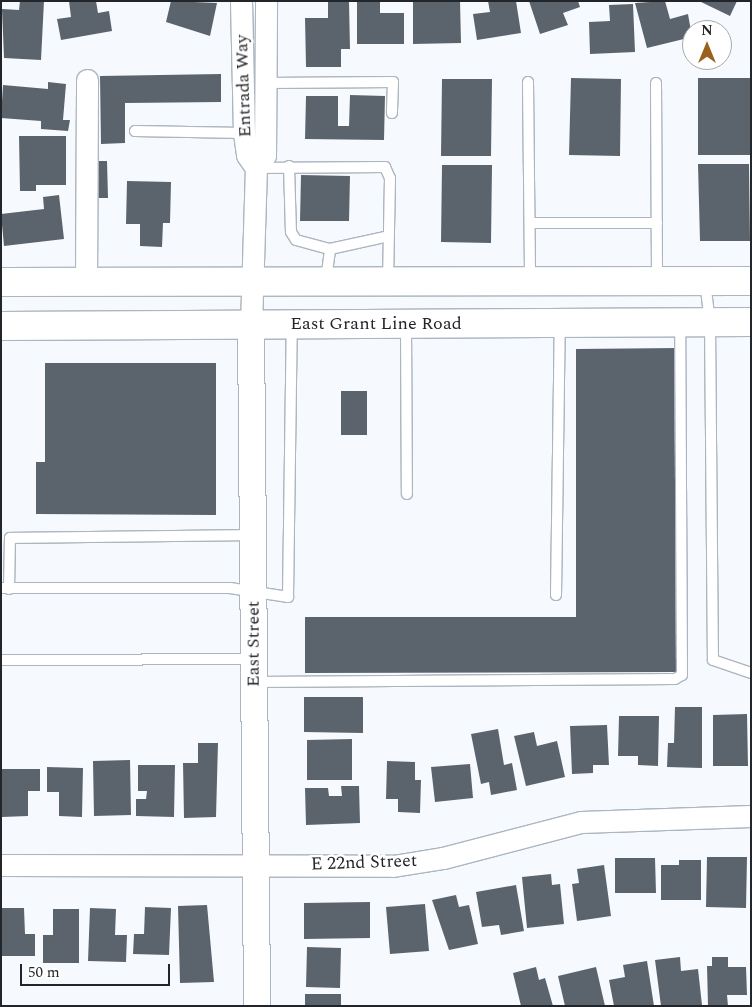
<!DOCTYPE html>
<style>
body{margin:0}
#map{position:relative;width:752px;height:1007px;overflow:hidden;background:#f6fafe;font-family:Spectral,serif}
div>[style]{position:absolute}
.building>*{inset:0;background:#5b646d}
.roads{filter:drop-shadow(1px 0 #acb6c0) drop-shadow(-1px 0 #acb6c0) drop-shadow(0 1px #acb6c0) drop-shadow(0 -1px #acb6c0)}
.service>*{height:10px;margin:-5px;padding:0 5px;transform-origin:5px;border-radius:5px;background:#fff}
.minor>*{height:21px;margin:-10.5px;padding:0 10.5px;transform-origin:10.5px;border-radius:10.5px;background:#fff}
.tertiary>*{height:26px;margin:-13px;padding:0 13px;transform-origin:13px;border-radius:13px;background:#fff}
.primary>*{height:28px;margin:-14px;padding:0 14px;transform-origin:14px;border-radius:14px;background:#fff}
span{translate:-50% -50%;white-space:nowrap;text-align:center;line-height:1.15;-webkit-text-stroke:5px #fff;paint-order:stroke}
.street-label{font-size:18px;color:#222529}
.frame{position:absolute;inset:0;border:2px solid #222529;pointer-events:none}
.north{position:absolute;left:682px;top:20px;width:50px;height:50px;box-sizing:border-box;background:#fff;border:1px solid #a7a8a9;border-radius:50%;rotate:0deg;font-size:14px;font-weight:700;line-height:20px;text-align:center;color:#222529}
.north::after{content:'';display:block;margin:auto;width:18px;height:22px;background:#99611d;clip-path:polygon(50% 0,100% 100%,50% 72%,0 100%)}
.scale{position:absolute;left:20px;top:964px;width:150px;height:22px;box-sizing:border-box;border:2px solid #222529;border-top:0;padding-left:6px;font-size:15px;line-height:18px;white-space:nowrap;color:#222529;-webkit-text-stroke:4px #fff;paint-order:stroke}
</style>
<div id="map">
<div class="building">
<i style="clip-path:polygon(20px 1px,44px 1px,41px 60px,4px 58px,2px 9px,19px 10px)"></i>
<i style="clip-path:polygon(69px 1px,96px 1px,98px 13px,109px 11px,112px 31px,61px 40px,57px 19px,71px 17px)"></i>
<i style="clip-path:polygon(171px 1px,217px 3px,210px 36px,166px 22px)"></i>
<i style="clip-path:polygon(328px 1px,349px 1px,350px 49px,341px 49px,341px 67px,306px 67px,305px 18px,328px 18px)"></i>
<i style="clip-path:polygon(357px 1px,380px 1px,380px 13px,404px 13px,404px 44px,357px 44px)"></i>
<i style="clip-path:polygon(413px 1px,460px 1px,461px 43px,413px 44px)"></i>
<i style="clip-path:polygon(488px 1px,516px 1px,521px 33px,477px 40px,473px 14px,490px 12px)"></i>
<i style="clip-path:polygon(529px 1px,578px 1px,580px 7px,563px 13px,568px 25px,540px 34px)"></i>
<i style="clip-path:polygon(665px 1px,670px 19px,688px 14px,692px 37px,647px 48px,635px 3px)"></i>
<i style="clip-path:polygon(699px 1px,737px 1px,730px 16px)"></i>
<i style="clip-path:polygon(633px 4px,635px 52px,590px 54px,589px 22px,610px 21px,609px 5px)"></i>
<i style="clip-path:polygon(221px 74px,221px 102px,125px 103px,125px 143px,101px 144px,100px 76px)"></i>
<i style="clip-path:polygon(571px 78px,621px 79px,620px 156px,569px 155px)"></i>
<i style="clip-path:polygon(698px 78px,750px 78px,750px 155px,698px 155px)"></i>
<i style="clip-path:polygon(442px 79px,492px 79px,491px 156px,441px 156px)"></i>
<i style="clip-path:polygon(48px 82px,66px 84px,63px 120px,70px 120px,68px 131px,41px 129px,41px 121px,1px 118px,3px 85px,48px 89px)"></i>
<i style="clip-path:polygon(350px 95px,385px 96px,384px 140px,305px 139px,306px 96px,338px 96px,338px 126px,349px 126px)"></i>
<i style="clip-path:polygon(19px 136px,66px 136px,66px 185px,36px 185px,36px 191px,20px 191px)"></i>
<i style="clip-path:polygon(90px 161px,107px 161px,108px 198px,91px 198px)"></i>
<i style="clip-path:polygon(698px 164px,749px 164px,750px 241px,700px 241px)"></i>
<i style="clip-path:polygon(442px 165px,492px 165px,491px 243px,441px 242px)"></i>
<i style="clip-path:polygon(301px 175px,350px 176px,349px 221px,300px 221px)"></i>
<i style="clip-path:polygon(127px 181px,171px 182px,170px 223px,163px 223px,162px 247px,140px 246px,140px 224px,126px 224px)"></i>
<i style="clip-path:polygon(59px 195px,64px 239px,4px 246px,1px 214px,44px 209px,43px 197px)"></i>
<i style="clip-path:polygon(678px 348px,678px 672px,305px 673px,305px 617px,576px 617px,576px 349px)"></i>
<i style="clip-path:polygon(45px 363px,216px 363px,216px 515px,36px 514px,36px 462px,45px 462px)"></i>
<i style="clip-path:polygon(341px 391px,367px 391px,367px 435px,341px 435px)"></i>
<i style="clip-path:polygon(304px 697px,363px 697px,363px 733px,304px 732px)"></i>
<i style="clip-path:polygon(675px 707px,702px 707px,702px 768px,667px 767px,668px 743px,674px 743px)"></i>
<i style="clip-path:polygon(747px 714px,748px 766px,713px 766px,713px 715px)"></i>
<i style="clip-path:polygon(619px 716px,659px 716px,658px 766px,638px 765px,638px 756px,618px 756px)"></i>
<i style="clip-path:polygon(607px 725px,609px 765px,593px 765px,593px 773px,572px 774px,570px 726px)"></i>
<i style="clip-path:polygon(498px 729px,504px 765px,512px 763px,517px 790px,491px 795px,489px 782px,481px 784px,471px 734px)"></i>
<i style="clip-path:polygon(534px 732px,537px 746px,557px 741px,565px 777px,526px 786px,514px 736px)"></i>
<i style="clip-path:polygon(352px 739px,352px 780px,307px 780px,307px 740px)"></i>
<i style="clip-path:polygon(198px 743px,218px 743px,216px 817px,184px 818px,183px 763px,198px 763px)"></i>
<i style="clip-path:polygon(130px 760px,131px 815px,94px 816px,93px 761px)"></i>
<i style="clip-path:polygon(387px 761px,415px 762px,415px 780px,421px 780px,420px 813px,398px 812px,398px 799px,386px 799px)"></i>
<i style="clip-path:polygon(470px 764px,473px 798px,435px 802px,431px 767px)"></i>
<i style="clip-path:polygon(138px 765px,175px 765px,174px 817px,136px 816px,136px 799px,146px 799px,147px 791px,138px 791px)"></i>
<i style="clip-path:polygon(47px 767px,83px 768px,82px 817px,59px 816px,59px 792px,47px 792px)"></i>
<i style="clip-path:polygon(2px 769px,40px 769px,40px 791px,28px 791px,28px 816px,2px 817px)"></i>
<i style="clip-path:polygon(341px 786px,359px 786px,360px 823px,306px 825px,305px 788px,328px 788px,329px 796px,342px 796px)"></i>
<i style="clip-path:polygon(707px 857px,747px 857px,746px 908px,706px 907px)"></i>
<i style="clip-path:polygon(615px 858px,655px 858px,656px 893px,615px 893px)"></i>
<i style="clip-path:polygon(679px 860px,701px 860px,701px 900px,661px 900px,661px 865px,679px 865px)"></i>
<i style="clip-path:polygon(604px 865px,611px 916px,577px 921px,572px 884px,579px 883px,577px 869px)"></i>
<i style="clip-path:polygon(551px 874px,552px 885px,560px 884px,564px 924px,527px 928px,522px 877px)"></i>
<i style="clip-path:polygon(516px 885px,524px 931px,501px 935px,499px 925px,482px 927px,476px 892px)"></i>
<i style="clip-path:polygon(456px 895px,459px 907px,469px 905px,478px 944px,449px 950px,432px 900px)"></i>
<i style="clip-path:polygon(370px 902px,370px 938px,304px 939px,304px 903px)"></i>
<i style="clip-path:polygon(425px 904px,429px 951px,390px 954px,386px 907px)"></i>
<i style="clip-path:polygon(207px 905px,214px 982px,180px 983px,178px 906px)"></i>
<i style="clip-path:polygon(145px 907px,171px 908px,169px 955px,133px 954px,134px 934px,144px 934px)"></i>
<i style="clip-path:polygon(1px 908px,24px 908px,25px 934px,35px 934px,35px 956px,1px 956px)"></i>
<i style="clip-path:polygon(90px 908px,116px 909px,115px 935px,127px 935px,126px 962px,88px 961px)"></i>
<i style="clip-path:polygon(53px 909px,79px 909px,79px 963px,43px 963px,43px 935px,53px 935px)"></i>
<i style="clip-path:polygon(307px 947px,341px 948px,340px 988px,306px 987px)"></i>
<i style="clip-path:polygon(680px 957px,681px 971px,698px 969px,702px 1005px,661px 1006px,655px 960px)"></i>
<i style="clip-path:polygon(712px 957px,728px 957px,728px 967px,746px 967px,747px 995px,727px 995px,728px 1006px,708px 1006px,707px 966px,712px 966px)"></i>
<i style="clip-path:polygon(647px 961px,654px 1006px,614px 1006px,609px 980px,625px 977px,623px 965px)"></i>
<i style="clip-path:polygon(536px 967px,539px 980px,545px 978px,553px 1006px,521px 1006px,513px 973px)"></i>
<i style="clip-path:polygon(596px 967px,605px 1006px,565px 1006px,558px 976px)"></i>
<i style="clip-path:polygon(305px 994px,341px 994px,341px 1006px,305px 1006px)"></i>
</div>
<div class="roads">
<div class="service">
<i style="left:528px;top:82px;width:198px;rotate:89.4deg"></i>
<i style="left:266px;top:83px;width:127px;rotate:-0.5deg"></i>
<i style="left:393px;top:82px;width:31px;rotate:92deg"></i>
<i style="left:656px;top:83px;width:197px;rotate:89.7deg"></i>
<i style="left:135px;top:131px;width:109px;rotate:1.1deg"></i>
<i style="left:289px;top:166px;width:66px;rotate:88.3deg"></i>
<i style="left:291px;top:232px;width:9px;rotate:58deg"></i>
<i style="left:296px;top:240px;width:35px;rotate:15deg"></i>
<i style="left:330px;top:249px;width:60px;rotate:-12.4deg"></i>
<i style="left:257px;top:168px;width:128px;rotate:-0.4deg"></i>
<i style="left:385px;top:167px;width:12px;rotate:66deg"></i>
<i style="left:390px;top:178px;width:103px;rotate:91.1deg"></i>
<i style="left:530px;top:223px;width:127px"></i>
<i style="left:326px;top:279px;width:30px;rotate:-82deg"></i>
<i style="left:705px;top:282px;width:40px;rotate:82.9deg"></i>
<i style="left:710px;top:322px;width:338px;rotate:89.5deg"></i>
<i style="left:713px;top:660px;width:40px;rotate:18.9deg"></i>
<i style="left:406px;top:325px;width:169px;rotate:89.7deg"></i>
<i style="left:1px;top:588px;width:229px"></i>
<i style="left:230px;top:588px;width:59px;rotate:8.8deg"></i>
<i style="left:288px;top:597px;width:272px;rotate:-89.2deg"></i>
<i style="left:9px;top:589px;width:51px;rotate:-88.9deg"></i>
<i style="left:10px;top:538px;width:242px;rotate:-0.7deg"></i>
<i style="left:556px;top:595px;width:271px;rotate:-89.2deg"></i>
<i style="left:1px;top:660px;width:252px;rotate:-0.2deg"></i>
<i style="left:255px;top:682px;width:420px;rotate:-0.4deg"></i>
<i style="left:675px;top:679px;width:8px;rotate:-30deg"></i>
<i style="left:682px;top:675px;width:352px;rotate:-90.3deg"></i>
</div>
<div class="minor">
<i style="left:241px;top:1px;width:132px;rotate:88.7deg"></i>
<i style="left:244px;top:133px;width:22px;rotate:82deg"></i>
<i style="left:247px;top:155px;width:16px;rotate:55deg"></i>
<i style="left:86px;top:282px;width:202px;rotate:-89.7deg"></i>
<i style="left:251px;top:326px;width:158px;rotate:-88.2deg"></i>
<i style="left:256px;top:168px;width:16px;rotate:-55deg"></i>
<i style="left:265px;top:155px;width:154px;rotate:-89.6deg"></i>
<i style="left:1px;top:865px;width:392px;rotate:0.1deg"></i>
<i style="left:393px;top:866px;width:51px;rotate:-9.1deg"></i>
<i style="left:443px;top:858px;width:143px;rotate:-14.6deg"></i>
<i style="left:581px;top:822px;width:170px;rotate:-2deg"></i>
</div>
<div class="tertiary">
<i style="left:251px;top:326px;width:680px;rotate:89.49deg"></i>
</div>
<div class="primary">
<i style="left:1px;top:282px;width:750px;rotate:-0.08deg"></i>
<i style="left:1px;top:326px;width:750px;rotate:-0.31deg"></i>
</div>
</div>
<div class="street-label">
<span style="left:244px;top:86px;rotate:-92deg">Entrada Way</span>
<span style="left:376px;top:324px">East Grant Line Road</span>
<span style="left:254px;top:644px;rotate:-90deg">East Street</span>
<span style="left:364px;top:863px;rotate:-2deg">E 22nd Street</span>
</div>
<div class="frame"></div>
<div class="north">N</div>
<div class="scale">50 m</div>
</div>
